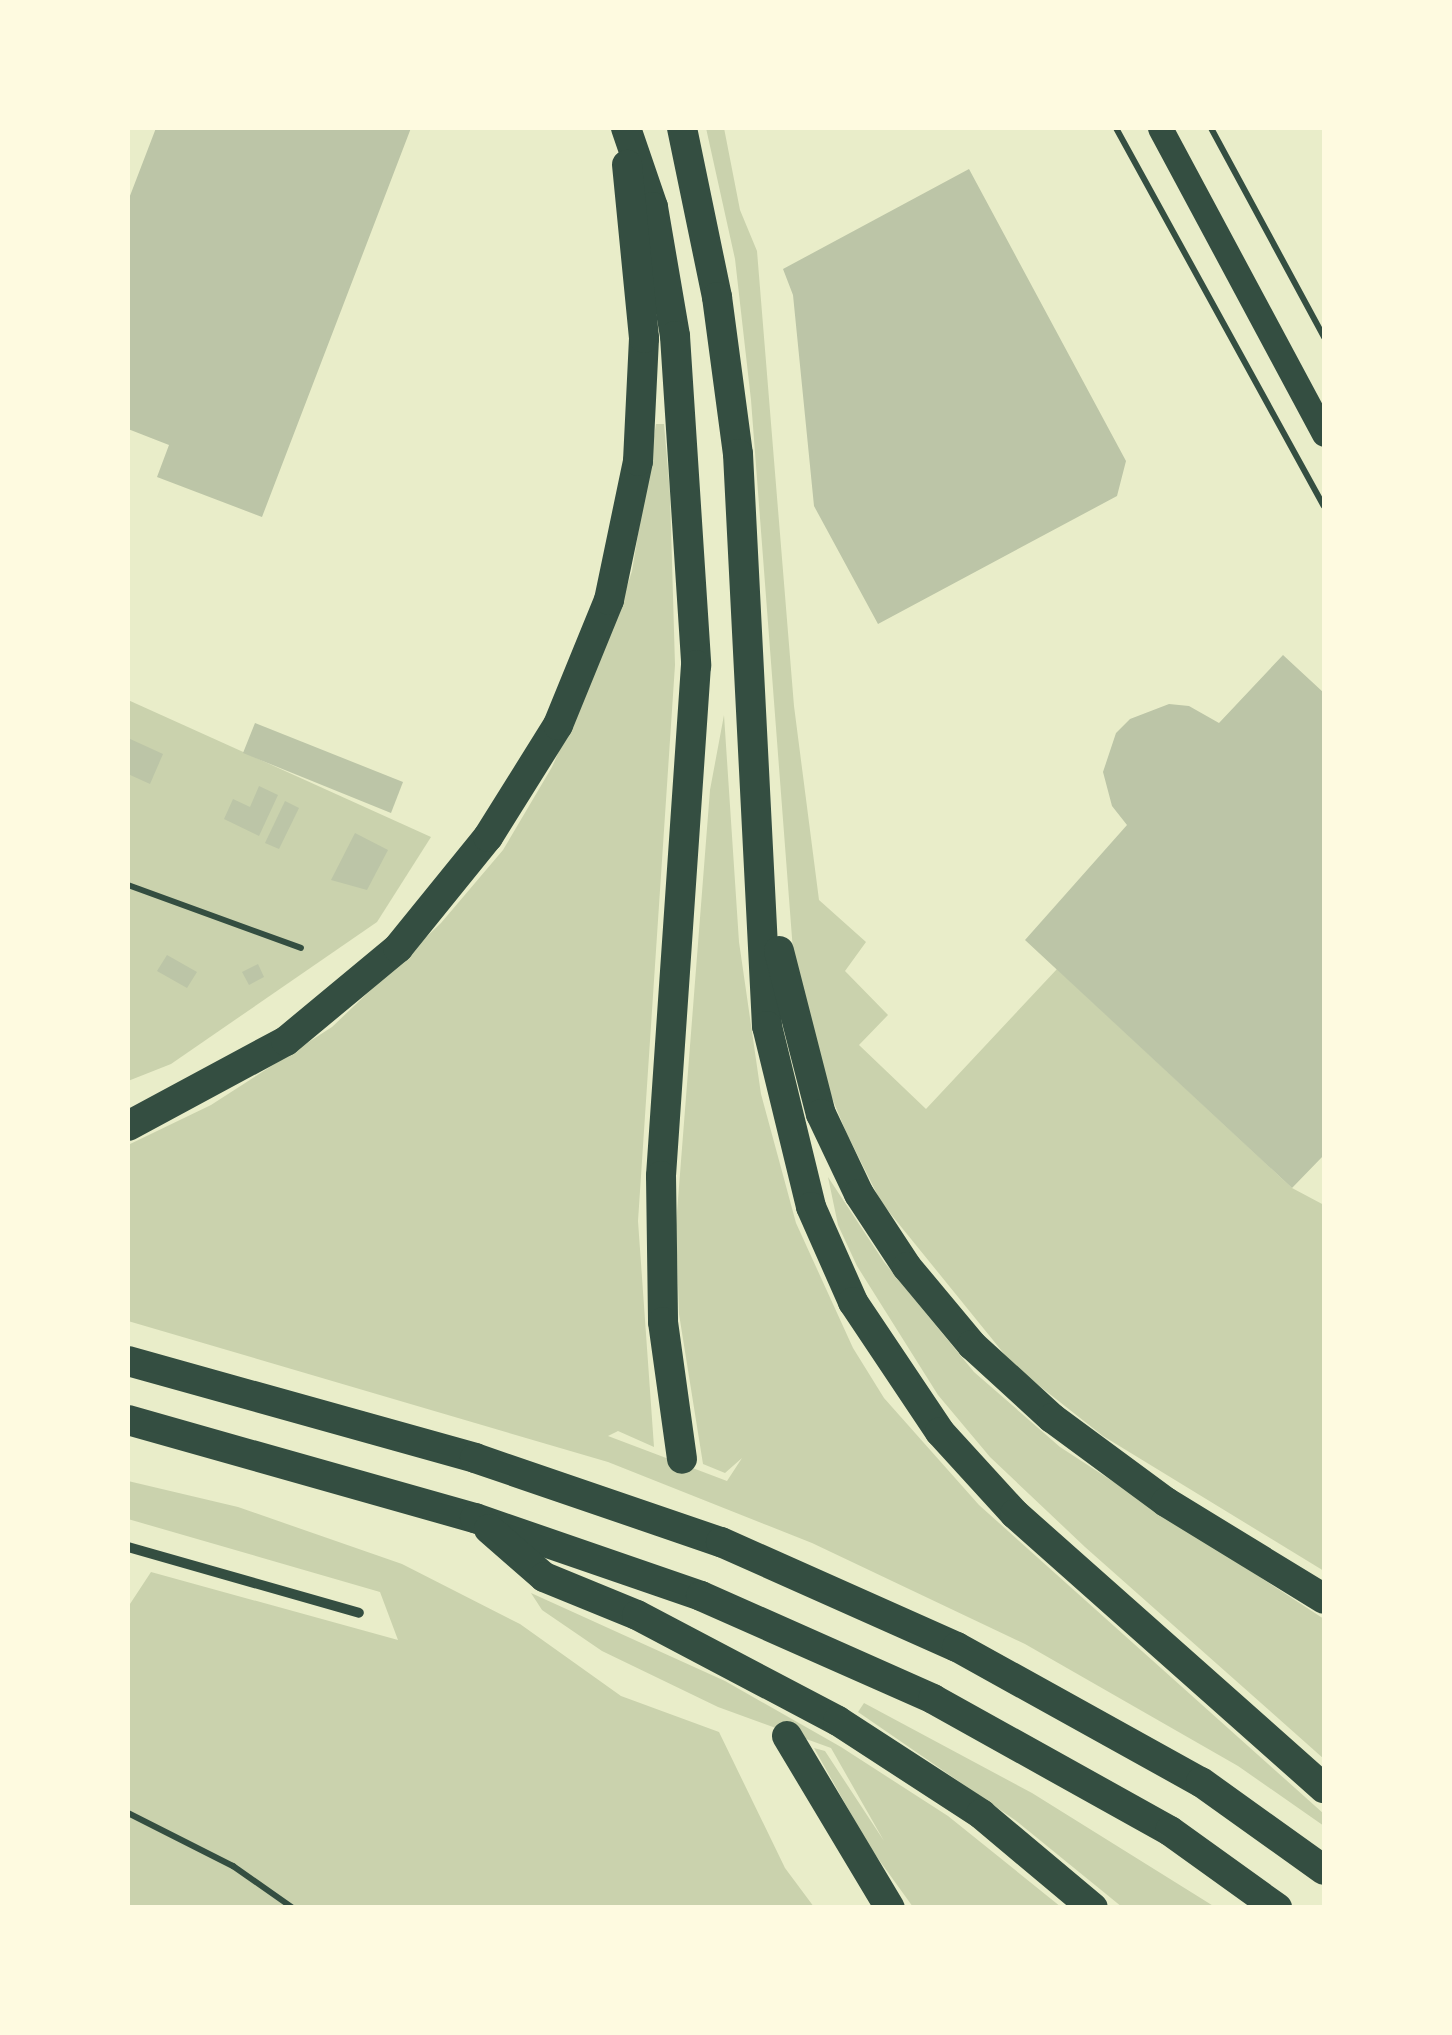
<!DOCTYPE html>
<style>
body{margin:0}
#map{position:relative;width:1452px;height:2035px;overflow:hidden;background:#e9edc9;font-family:"Public Sans",sans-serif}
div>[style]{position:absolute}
.green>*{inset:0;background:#cad2ad}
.building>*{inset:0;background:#bcc5a7}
.path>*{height:6px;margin:-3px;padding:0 3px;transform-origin:3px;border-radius:3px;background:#344e41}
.minor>*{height:10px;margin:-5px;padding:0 5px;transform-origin:5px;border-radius:5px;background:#344e41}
.primary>*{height:25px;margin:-12.5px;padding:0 12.5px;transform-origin:12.5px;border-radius:12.5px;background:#344e41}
.motorway>*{height:30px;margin:-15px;padding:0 15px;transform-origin:15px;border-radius:15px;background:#344e41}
span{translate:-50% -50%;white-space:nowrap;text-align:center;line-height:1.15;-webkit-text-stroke:10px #fefae0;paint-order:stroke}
.frame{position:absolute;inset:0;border:130px solid #fefae0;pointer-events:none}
</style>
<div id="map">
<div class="green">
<i style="clip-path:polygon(706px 128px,724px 128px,740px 210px,757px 251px,794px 706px,819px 900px,866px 942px,845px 971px,888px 1015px,859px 1045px,926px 1109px,1057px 969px,1292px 1188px,1324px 1205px,1324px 1571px,1103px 1436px,1014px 1366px,881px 1202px,846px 1132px,823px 1076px,794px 964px,751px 400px,735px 259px)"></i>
<i style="clip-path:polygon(656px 424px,664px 424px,670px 493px,675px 665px,638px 1221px,654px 1447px,618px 1431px,608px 1436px,727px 1481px,742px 1458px,725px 1473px,703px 1464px,679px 1314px,676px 1225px,710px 790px,724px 715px,739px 942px,761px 1094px,796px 1223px,853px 1348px,884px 1398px,979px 1505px,1324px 1814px,1324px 1826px,1238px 1766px,1025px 1644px,812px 1543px,608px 1462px,128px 1321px,128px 1145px,211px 1105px,332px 1027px,441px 923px,503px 850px,552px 767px,614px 626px,632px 571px)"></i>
<i style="clip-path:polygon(128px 700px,431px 837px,377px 922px,171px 1064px,128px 1081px)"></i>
<i style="clip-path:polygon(828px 1177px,884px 1262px,974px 1372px,1060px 1447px,1324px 1619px,1324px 1759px,1085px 1547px,990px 1457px,938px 1395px,857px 1266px,838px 1225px)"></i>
<i style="clip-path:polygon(128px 1481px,238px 1507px,402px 1564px,520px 1624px,621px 1696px,719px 1732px,785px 1868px,814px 1907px,128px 1907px,128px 1607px,151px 1572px,398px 1640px,380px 1592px,128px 1519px)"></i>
<i style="clip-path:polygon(531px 1593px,725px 1681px,841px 1747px,948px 1816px,1061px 1907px,913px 1907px,869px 1846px,814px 1748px,825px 1751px,884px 1841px,831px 1748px,718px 1707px,602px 1651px,542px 1610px)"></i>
<i style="clip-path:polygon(864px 1703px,1032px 1793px,1215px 1907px,1122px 1907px,1015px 1820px,858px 1712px)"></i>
</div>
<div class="building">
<i style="clip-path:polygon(156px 128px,411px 128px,262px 517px,157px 477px,169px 445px,128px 429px,128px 201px)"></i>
<i style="clip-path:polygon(969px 169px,1126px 461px,1117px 496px,878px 624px,814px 506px,793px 295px,783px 269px)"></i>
<i style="clip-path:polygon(1283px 655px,1324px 693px,1324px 1155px,1292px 1188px,1025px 940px,1127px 825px,1112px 806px,1103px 772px,1116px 733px,1130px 719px,1169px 704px,1189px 706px,1219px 723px)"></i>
<i style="clip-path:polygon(255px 723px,403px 782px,391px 813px,243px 753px)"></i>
<i style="clip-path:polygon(128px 738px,163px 754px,150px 784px,128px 774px)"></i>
<i style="clip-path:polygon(259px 786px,278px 795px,259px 836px,224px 819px,233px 799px,250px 807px)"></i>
<i style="clip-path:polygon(285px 801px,299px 808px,279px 849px,265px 843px)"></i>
<i style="clip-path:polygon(355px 833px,388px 850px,367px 890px,331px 880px)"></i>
<i style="clip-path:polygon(167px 955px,197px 972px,187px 988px,157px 971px)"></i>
<i style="clip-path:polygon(258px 964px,264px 977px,249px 985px,242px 972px)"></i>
</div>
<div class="path">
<i style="left:1116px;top:128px;width:431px;rotate:61.2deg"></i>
<i style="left:1211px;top:128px;width:238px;rotate:61.6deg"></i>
<i style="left:128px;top:885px;width:184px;rotate:20deg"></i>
<i style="left:128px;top:1813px;width:118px;rotate:26.8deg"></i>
<i style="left:233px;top:1866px;width:73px;rotate:35deg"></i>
</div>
<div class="minor">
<i style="left:128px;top:1547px;width:240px;rotate:15.9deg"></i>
</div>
<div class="primary">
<i style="left:1160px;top:128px;width:347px;rotate:61.8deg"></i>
</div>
<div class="motorway">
<i style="left:626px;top:128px;width:83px;rotate:71.1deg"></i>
<i style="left:653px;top:207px;width:131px;rotate:80.3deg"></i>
<i style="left:675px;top:336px;width:330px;rotate:86.3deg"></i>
<i style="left:696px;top:665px;width:512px;rotate:93.92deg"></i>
<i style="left:661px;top:1176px;width:146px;rotate:89.2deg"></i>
<i style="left:663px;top:1322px;width:138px;rotate:82.1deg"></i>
<i style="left:682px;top:128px;width:173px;rotate:78.3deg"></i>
<i style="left:717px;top:297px;width:158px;rotate:82.4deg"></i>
<i style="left:738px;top:454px;width:573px;rotate:87.1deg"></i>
<i style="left:767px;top:1026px;width:186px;rotate:76.3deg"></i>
<i style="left:811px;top:1207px;width:104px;rotate:66.1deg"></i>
<i style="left:853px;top:1302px;width:156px;rotate:56.2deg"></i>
<i style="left:940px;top:1432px;width:111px;rotate:47.6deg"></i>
<i style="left:1015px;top:1514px;width:413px;rotate:41.6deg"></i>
<i style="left:779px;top:951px;width:168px;rotate:75.6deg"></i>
<i style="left:821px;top:1114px;width:89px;rotate:64.6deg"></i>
<i style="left:859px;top:1194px;width:87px;rotate:56.7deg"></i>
<i style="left:907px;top:1267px;width:102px;rotate:50.2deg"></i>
<i style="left:972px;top:1345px;width:108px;rotate:42.4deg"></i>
<i style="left:1052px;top:1418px;width:142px;rotate:36.4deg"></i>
<i style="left:1166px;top:1502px;width:185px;rotate:31.5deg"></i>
<i style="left:128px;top:1126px;width:179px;rotate:-28.3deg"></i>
<i style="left:286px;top:1041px;width:146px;rotate:-39.7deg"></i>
<i style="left:398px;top:948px;width:143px;rotate:-51deg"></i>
<i style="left:488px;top:837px;width:132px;rotate:-58deg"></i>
<i style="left:558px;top:725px;width:135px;rotate:-67.8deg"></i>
<i style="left:609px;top:600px;width:142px;rotate:-78.2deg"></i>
<i style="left:638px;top:461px;width:123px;rotate:-87.2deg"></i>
<i style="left:644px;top:338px;width:174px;rotate:-95.6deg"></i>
<i style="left:128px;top:1361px;width:360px;rotate:15.6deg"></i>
<i style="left:475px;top:1458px;width:260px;rotate:18.9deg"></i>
<i style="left:721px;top:1542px;width:258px;rotate:24deg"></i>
<i style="left:957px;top:1647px;width:279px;rotate:29deg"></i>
<i style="left:1201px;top:1782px;width:151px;rotate:35.6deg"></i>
<i style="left:128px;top:1420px;width:361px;rotate:15.8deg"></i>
<i style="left:475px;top:1518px;width:239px;rotate:19deg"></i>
<i style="left:701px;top:1596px;width:254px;rotate:23.9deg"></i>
<i style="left:933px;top:1699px;width:271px;rotate:29.1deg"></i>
<i style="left:1170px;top:1831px;width:132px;rotate:35.7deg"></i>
<i style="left:489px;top:1529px;width:73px;rotate:41.1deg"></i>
<i style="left:544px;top:1577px;width:100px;rotate:22.2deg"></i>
<i style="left:637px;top:1615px;width:227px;rotate:27.8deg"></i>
<i style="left:838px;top:1721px;width:171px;rotate:33deg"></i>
<i style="left:981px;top:1814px;width:146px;rotate:40deg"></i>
<i style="left:787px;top:1736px;width:200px;rotate:59.1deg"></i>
</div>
<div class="frame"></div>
</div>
